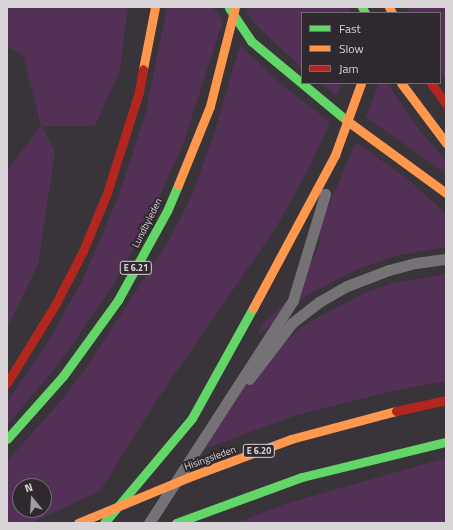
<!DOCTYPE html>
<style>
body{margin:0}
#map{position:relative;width:453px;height:530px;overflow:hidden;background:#383439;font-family:"Titillium Web",sans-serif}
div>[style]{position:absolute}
.green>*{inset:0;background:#533156}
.lane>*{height:11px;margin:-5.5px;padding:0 5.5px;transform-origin:5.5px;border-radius:5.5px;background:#757275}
.fast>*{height:9px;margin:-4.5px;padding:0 4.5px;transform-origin:4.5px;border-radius:4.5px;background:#63d668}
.slow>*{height:9px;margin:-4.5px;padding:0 4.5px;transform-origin:4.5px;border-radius:4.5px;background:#ff974d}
.jam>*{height:9px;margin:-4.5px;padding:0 4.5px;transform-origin:4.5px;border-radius:4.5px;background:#b3261e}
span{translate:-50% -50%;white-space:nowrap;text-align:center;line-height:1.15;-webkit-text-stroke:4px #2f292f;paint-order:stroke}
.shield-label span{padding:1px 3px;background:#2f292f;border:1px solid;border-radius:3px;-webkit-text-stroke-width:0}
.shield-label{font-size:9px;color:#d8d4d8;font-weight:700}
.street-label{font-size:10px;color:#d8d4d8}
.frame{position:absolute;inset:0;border:8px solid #d8d4d8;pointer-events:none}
.legend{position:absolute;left:301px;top:12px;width:140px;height:72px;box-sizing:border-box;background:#2f292f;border:1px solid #736d73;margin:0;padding:5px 7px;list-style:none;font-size:12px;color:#d8d4d8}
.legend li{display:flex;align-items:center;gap:8px;height:20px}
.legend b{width:20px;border:1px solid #736d73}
.north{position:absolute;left:12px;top:478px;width:40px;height:40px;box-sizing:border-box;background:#2f292f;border:1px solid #736d73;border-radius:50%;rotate:342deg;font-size:11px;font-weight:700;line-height:16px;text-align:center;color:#d8d4d8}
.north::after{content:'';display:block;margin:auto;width:14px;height:18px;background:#a09ca0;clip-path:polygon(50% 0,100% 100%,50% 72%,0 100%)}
</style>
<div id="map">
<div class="green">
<i style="clip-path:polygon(7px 7px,128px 7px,120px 70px,95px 126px,42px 126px,55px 152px,38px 265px,7px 328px,7px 170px,41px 126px,23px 55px,7px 46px)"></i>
<i style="clip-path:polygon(167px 7px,213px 7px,223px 21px,183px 144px,150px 218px,114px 284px,58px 365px,7px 425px,7px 402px,46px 345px,84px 277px,119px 195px,146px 111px)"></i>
<i style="clip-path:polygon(247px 7px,348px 7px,351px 13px,302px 13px,302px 68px,255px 24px,246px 12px)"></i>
<i style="clip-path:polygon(408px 7px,446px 7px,446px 80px,440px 71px,440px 13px,407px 13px)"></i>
<i style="clip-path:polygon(evenodd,240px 45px,283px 86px,330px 122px,308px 170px,277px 226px,157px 400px,100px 491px,31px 523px,7px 523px,7px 461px,60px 402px,84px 371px,168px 242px,192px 195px,215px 131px,240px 45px,20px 486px,44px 486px,44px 510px,20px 510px,20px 486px)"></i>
<i style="clip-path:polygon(321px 83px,342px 83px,337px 96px)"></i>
<i style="clip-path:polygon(379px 83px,387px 83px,417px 127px,446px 161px,446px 174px,366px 117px)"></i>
<i style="clip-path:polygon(356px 142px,410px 181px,446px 214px,446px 247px,399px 255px,355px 270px,306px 296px,257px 336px,262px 325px,291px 297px,302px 282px,319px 246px,320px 225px)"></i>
<i style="clip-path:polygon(446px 274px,446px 381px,393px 391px,294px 416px,204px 449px,226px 411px,250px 378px,283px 343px,309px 322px,364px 293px,393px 283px)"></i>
<i style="clip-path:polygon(446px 458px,446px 523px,236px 523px,285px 504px)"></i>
</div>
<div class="lane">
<i style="left:249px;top:379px;width:71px;rotate:-52.5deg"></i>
<i style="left:292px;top:323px;width:34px;rotate:-38deg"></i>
<i style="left:319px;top:302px;width:32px;rotate:-30deg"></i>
<i style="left:347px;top:286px;width:45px;rotate:-20.9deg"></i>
<i style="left:389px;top:270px;width:28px;rotate:-15deg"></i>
<i style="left:416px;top:263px;width:30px;rotate:-8deg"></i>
<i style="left:149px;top:523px;width:265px;rotate:-57.1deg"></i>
<i style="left:293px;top:300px;width:111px;rotate:-73.2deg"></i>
</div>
<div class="fast">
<i style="left:362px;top:7px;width:7px;rotate:63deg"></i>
<i style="left:229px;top:8px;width:40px;rotate:56deg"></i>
<i style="left:251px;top:41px;width:124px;rotate:39.7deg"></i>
<i style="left:7px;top:439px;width:84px;rotate:-48.4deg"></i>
<i style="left:63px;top:376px;width:94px;rotate:-54.1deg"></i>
<i style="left:118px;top:300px;width:102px;rotate:-61.2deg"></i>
<i style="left:167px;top:211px;width:28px;rotate:-67deg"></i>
<i style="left:104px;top:523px;width:137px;rotate:-50deg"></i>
<i style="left:192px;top:418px;width:126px;rotate:-61deg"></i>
<i style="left:176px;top:523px;width:134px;rotate:-20.1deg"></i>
<i style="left:302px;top:477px;width:148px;rotate:-13.7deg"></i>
</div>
<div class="slow">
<i style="left:389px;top:7px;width:7px;rotate:63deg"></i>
<i style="left:143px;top:69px;width:63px;rotate:-79deg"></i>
<i style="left:401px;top:83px;width:75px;rotate:53.1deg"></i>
<i style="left:346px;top:120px;width:124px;rotate:36.1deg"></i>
<i style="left:178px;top:185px;width:85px;rotate:-67.9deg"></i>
<i style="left:210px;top:106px;width:102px;rotate:-75.8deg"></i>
<i style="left:253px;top:308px;width:174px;rotate:-61.8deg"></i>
<i style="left:335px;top:155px;width:77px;rotate:-70.1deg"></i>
<i style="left:78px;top:523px;width:120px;rotate:-22.5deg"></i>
<i style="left:189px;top:477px;width:109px;rotate:-20.4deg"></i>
<i style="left:291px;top:439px;width:109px;rotate:-14.9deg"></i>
</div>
<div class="jam">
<i style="left:431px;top:83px;width:26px;rotate:54deg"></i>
<i style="left:7px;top:383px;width:92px;rotate:-58.4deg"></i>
<i style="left:55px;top:305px;width:61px;rotate:-62.6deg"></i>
<i style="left:83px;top:251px;width:63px;rotate:-67.5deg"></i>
<i style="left:107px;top:193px;width:106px;rotate:-72.4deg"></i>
<i style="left:139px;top:92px;width:23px;rotate:-80deg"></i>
<i style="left:396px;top:411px;width:51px;rotate:-12.4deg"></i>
</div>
<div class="shield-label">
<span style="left:136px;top:268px">E 6.21</span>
<span style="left:259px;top:451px">E 6.20</span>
</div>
<div class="street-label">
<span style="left:147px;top:223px;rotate:-63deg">Lundbyleden</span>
<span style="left:210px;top:458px;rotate:-20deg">Hisingsleden</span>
</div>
<div class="frame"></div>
<ul class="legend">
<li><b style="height:5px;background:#63d668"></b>Fast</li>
<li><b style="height:5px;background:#ff974d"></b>Slow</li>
<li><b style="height:5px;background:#b3261e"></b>Jam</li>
</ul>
<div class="north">N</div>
</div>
